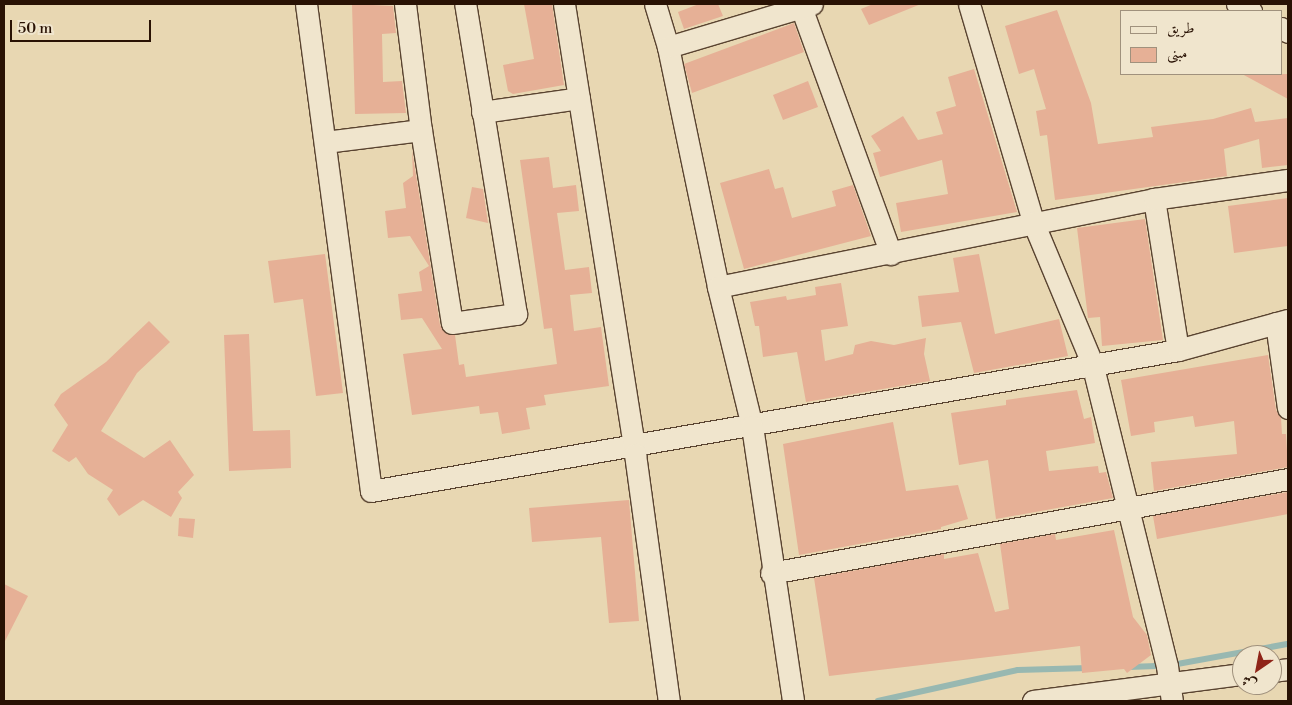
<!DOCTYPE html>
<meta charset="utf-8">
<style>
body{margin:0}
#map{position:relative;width:1292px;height:705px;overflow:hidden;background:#e8d7b2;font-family:"Libre Bodoni",Amiri,serif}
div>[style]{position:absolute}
.stream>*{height:5.5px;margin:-2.75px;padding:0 2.75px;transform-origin:2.75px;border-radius:2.75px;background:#98b8b1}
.building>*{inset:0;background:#e6b096}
.roads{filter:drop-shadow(1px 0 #594330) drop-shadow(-1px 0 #594330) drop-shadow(0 1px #594330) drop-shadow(0 -1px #594330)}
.minor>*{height:21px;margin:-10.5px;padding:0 10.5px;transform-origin:10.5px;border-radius:10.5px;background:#f0e5cd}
span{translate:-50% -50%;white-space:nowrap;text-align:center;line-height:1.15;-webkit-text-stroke:5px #f0e5cd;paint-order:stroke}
.frame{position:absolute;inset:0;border:5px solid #291204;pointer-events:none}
.legend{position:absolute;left:1120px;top:10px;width:162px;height:65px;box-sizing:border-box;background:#f0e5cd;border:1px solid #a0917d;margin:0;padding:6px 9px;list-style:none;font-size:15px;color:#291204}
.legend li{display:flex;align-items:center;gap:10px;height:25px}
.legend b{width:25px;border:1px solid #a0917d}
.north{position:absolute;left:1232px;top:645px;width:50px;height:50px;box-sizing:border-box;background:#f0e5cd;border:1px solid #a0917d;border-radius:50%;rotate:213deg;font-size:14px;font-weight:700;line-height:20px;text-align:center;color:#291204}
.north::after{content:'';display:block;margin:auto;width:18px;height:22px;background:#8f2418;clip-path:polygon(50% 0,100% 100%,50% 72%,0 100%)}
.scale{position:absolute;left:10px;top:20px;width:141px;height:22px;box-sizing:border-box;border:2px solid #291204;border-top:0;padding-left:6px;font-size:15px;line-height:18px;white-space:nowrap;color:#291204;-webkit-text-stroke:4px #f0e5cd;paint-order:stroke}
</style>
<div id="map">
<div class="stream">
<i style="left:1172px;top:665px;width:118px;rotate:-10.3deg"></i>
<i style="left:1129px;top:667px;width:34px;rotate:-2deg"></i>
<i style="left:878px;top:701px;width:143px;rotate:-12.5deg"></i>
<i style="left:1018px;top:670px;width:70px;rotate:-1.6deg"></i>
</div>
<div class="building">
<i style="clip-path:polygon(352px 4px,393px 6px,396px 33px,382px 34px,383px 82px,402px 81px,406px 113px,355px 114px)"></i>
<i style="clip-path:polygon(524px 4px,552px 4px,564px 85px,513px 94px,508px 91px,503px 65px,534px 59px)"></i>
<i style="clip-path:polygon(699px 4px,718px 4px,723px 16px,684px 29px,678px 12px)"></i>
<i style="clip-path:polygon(873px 4px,921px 4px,869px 25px,861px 9px)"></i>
<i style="clip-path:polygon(1057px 10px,1091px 103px,1098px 144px,1153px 137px,1151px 127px,1213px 119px,1251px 108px,1255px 122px,1288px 118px,1288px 165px,1262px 168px,1259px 139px,1224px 149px,1227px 176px,1055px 200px,1047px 135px,1040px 136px,1036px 111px,1046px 109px,1034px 69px,1019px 74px,1005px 26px)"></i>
<i style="clip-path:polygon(794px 23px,804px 52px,692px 93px,684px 64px)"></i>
<i style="clip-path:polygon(974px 69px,1017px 212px,901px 232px,896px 203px,948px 194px,942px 160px,880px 177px,873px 153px,881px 151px,871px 136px,903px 116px,918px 140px,943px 134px,936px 112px,956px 106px,948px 77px)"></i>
<i style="clip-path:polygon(1242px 74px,1288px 74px,1288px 99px)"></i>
<i style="clip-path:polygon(808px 81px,818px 107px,783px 120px,773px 95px)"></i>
<i style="clip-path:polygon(412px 150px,440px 325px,447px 334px,455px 335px,459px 365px,464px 364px,466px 377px,557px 364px,552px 328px,544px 329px,520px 160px,549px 157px,553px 188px,576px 185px,579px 211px,557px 213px,565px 270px,589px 267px,592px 293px,570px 295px,574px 331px,601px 327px,609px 386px,544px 395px,546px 405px,526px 408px,530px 429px,502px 434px,498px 412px,480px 414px,479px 406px,412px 415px,403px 354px,442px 349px,422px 318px,401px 320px,398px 294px,422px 291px,419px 272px,429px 266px,410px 236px,388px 238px,385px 211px,406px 208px,403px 183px,413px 176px)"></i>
<i style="clip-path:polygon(769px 169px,775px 189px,783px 187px,792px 218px,836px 206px,832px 191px,853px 185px,871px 236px,744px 269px,720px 183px)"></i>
<i style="clip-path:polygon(472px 187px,483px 189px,488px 223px,466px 218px)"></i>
<i style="clip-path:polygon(1288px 198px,1288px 246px,1234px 253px,1228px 206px)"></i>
<i style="clip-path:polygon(1145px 219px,1163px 340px,1102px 346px,1100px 317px,1088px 318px,1077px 228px)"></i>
<i style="clip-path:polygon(325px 254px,343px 393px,316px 396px,303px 299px,274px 303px,268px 261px)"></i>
<i style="clip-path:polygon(979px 254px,995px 334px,1059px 319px,1068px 356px,974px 373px,961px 322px,922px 327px,918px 296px,959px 292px,953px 258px)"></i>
<i style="clip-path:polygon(841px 283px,848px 326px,821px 330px,825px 361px,853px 354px,855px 345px,871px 341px,894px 345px,926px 338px,924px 354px,930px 381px,806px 402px,797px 352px,763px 357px,759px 326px,755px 326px,750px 302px,786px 296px,787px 300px,816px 295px,815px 287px)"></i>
<i style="clip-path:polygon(149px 321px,170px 342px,137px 373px,101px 431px,144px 458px,170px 440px,194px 475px,178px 492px,182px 498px,171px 517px,143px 500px,119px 516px,107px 499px,113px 490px,88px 474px,76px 457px,69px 462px,52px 451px,68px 425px,54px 405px,61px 394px,106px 362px)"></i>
<i style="clip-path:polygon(249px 334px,253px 431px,290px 430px,291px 468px,229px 471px,224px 335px)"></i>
<i style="clip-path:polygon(1268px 355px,1276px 410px,1281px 418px,1282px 434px,1286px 434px,1288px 467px,1154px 491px,1151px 462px,1237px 454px,1234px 421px,1195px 427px,1193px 416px,1154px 422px,1155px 432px,1131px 436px,1121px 380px)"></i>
<i style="clip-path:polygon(1077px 390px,1084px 419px,1091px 417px,1095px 443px,1046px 451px,1049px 471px,1098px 466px,1099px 473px,1106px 472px,1113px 498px,996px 519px,988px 460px,959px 465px,951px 413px,1006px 405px,1006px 400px)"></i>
<i style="clip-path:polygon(893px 422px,906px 491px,958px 485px,968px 519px,941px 527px,941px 529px,799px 555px,783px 444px)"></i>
<i style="clip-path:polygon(1288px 492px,1288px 514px,1157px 539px,1153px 516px)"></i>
<i style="clip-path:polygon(629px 500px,639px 621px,609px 623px,601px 537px,532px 542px,529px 508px)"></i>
<i style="clip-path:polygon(179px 518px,195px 519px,193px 538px,178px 536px)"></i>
<i style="clip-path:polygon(1114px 530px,1133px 617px,1147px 635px,1151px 655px,1127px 673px,1124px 669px,1082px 673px,1080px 646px,829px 676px,814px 578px,944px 554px,944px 559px,978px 553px,995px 612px,1009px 609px,1000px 544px,1055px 534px,1056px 540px)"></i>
<i style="clip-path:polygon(4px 584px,28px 596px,4px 643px)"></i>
</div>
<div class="roads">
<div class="minor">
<i style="left:306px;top:4px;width:491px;rotate:82.4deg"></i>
<i style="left:371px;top:491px;width:819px;rotate:-9.91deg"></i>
<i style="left:1178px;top:350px;width:114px;rotate:-15.3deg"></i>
<i style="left:405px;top:4px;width:127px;rotate:82.8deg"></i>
<i style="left:421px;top:130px;width:195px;rotate:80.9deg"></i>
<i style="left:452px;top:323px;width:65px;rotate:-8deg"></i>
<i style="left:516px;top:314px;width:314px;rotate:-99.3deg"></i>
<i style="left:564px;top:4px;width:456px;rotate:81deg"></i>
<i style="left:635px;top:454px;width:249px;rotate:82.2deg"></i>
<i style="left:655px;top:4px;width:45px;rotate:73.2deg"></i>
<i style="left:668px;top:47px;width:245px;rotate:78.2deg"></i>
<i style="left:718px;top:287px;width:143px;rotate:76.3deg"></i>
<i style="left:752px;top:426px;width:278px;rotate:81.5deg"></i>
<i style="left:969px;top:4px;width:227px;rotate:73.6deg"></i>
<i style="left:1033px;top:222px;width:153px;rotate:67.3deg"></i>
<i style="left:1092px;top:363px;width:312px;rotate:76.1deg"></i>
<i style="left:1167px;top:666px;width:35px;rotate:82deg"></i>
<i style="left:1237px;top:4px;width:16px;rotate:27deg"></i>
<i style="left:801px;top:7px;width:263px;rotate:70deg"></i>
<i style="left:1281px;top:28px;width:8px;rotate:30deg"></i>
<i style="left:668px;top:47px;width:150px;rotate:-16.6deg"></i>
<i style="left:482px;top:112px;width:98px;rotate:-8.2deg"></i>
<i style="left:325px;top:142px;width:97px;rotate:-7.1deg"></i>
<i style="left:1154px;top:199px;width:153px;rotate:81deg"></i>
<i style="left:718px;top:287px;width:445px;rotate:-11.4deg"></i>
<i style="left:1154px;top:199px;width:135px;rotate:-8.1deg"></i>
<i style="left:1276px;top:323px;width:86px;rotate:82deg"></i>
<i style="left:771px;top:573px;width:525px;rotate:-10.3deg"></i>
<i style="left:1272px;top:671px;width:16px;rotate:-7deg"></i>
<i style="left:1033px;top:701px;width:211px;rotate:-7.4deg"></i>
</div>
</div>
<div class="frame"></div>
<ul class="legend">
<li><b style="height:6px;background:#f0e5cd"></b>طريق</li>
<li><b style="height:14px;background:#e6b096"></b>مبنى</li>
</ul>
<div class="north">ش</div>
<div class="scale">50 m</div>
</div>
